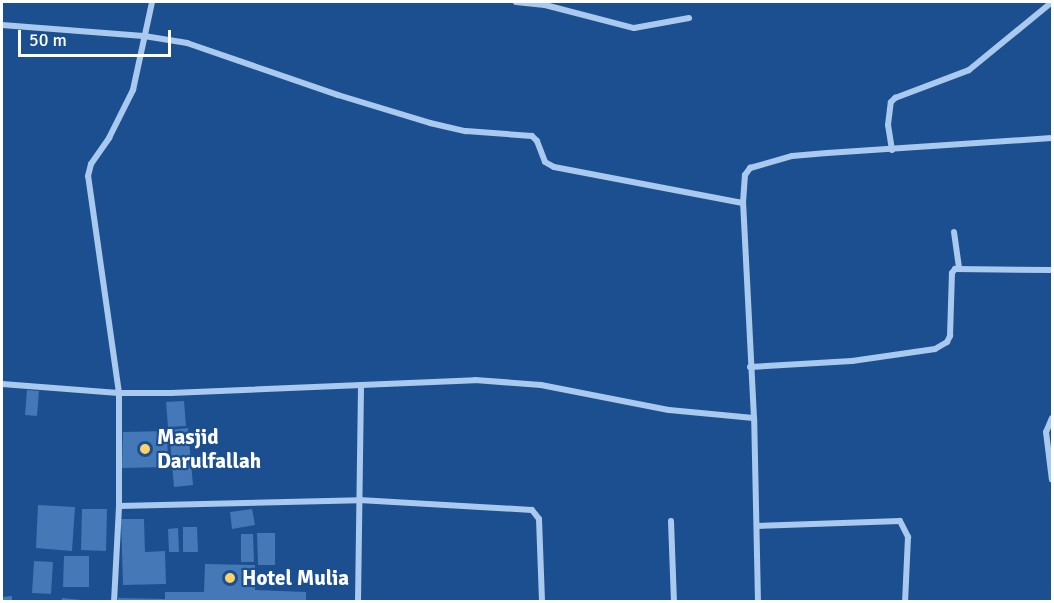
<!DOCTYPE html>
<style>
body{margin:0}
#map{position:relative;width:1054px;height:603px;overflow:hidden;background:#1b4f8f;font-family:Signika,sans-serif}
div>[style]{position:absolute}
.building>*{inset:0;background:#4478b7}
.street>*{height:6px;margin:-3px;padding:0 3px;transform-origin:3px;border-radius:3px;background:#a9c9ee}
.dots>*{width:16px;height:16px;translate:-50% -50%;box-sizing:border-box;border:3px solid #1b4f8f;border-radius:50%}
span{translate:-50% -50%;white-space:nowrap;text-align:center;line-height:1.15;-webkit-text-stroke:4.5px #1b4f8f;paint-order:stroke}
.poi-label{font-size:21px;color:#fff;font-weight:700}
.left{translate:0 -50%;text-align:left}
.frame{position:absolute;inset:0;border:3px solid #fff;pointer-events:none}
.scale{position:absolute;left:18px;top:30px;width:153px;height:27px;box-sizing:border-box;border:3px solid #fff;border-top:0;padding-left:8px;font-size:18px;line-height:21px;white-space:nowrap;color:#fff;-webkit-text-stroke:4px #1b4f8f;paint-order:stroke}
</style>
<div id="map">
<div class="building">
<i style="clip-path:polygon(27px 390px,39px 391px,37px 416px,25px 415px)"></i>
<i style="clip-path:polygon(184px 401px,186px 426px,168px 427px,166px 402px)"></i>
<i style="clip-path:polygon(188px 428px,193px 485px,174px 487px,169px 430px)"></i>
<i style="clip-path:polygon(167px 431px,168px 467px,122px 468px,123px 432px)"></i>
<i style="clip-path:polygon(38px 505px,75px 507px,72px 551px,36px 548px)"></i>
<i style="clip-path:polygon(82px 509px,107px 509px,106px 551px,81px 550px)"></i>
<i style="clip-path:polygon(252px 509px,255px 525px,232px 529px,230px 512px)"></i>
<i style="clip-path:polygon(121px 519px,144px 519px,145px 552px,165px 551px,166px 584px,123px 585px)"></i>
<i style="clip-path:polygon(183px 527px,197px 527px,198px 552px,183px 552px)"></i>
<i style="clip-path:polygon(178px 528px,179px 552px,169px 552px,168px 529px)"></i>
<i style="clip-path:polygon(257px 533px,275px 533px,275px 565px,258px 565px)"></i>
<i style="clip-path:polygon(241px 534px,253px 534px,254px 562px,241px 562px)"></i>
<i style="clip-path:polygon(64px 556px,89px 556px,89px 587px,63px 587px)"></i>
<i style="clip-path:polygon(34px 561px,53px 562px,51px 594px,32px 593px)"></i>
<i style="clip-path:polygon(205px 564px,255px 565px,255px 590px,306px 592px,306px 602px,118px 602px,118px 598px,165px 599px,165px 592px,204px 592px)"></i>
<i style="clip-path:polygon(12px 596px,12px 602px,2px 602px,2px 597px)"></i>
<i style="clip-path:polygon(62px 598px,81px 600px,81px 602px,61px 602px)"></i>
</div>
<div class="street">
<i style="left:516px;top:2px;width:29px;rotate:6deg"></i>
<i style="left:545px;top:5px;width:92px;rotate:14.5deg"></i>
<i style="left:634px;top:28px;width:56px;rotate:-10.3deg"></i>
<i style="left:2px;top:25px;width:142px;rotate:4.4deg"></i>
<i style="left:144px;top:36px;width:44px;rotate:9.2deg"></i>
<i style="left:187px;top:43px;width:160px;rotate:19deg"></i>
<i style="left:338px;top:95px;width:96px;rotate:16.9deg"></i>
<i style="left:430px;top:123px;width:37px;rotate:13deg"></i>
<i style="left:466px;top:131px;width:66px;rotate:4.3deg"></i>
<i style="left:532px;top:136px;width:7px;rotate:45deg"></i>
<i style="left:537px;top:141px;width:22px;rotate:69deg"></i>
<i style="left:545px;top:162px;width:10px;rotate:29deg"></i>
<i style="left:554px;top:167px;width:192px;rotate:10.8deg"></i>
<i style="left:892px;top:150px;width:25px;rotate:-99deg"></i>
<i style="left:888px;top:125px;width:23px;rotate:-83deg"></i>
<i style="left:891px;top:102px;width:6px;rotate:-45deg"></i>
<i style="left:895px;top:98px;width:79px;rotate:-20.7deg"></i>
<i style="left:969px;top:70px;width:107px;rotate:-39.3deg"></i>
<i style="left:954px;top:232px;width:36px;rotate:82deg"></i>
<i style="left:750px;top:367px;width:102px;rotate:-3.4deg"></i>
<i style="left:852px;top:361px;width:84px;rotate:-8.2deg"></i>
<i style="left:935px;top:349px;width:14px;rotate:-30deg"></i>
<i style="left:947px;top:342px;width:7px;rotate:-63deg"></i>
<i style="left:950px;top:336px;width:63px;rotate:-88.2deg"></i>
<i style="left:952px;top:273px;width:5px;rotate:-53deg"></i>
<i style="left:955px;top:269px;width:97px;rotate:0.6deg"></i>
<i style="left:2px;top:384px;width:117px;rotate:4.4deg"></i>
<i style="left:119px;top:393px;width:52px"></i>
<i style="left:171px;top:393px;width:304px;rotate:-2.4deg"></i>
<i style="left:475px;top:380px;width:66px;rotate:4.3deg"></i>
<i style="left:541px;top:385px;width:130px;rotate:11.1deg"></i>
<i style="left:669px;top:410px;width:85px;rotate:5.4deg"></i>
<i style="left:1052px;top:418px;width:15px;rotate:113deg"></i>
<i style="left:1046px;top:432px;width:48px;rotate:82.9deg"></i>
<i style="left:119px;top:506px;width:240px;rotate:-1.4deg"></i>
<i style="left:359px;top:500px;width:173px;rotate:3.3deg"></i>
<i style="left:532px;top:510px;width:11px;rotate:52deg"></i>
<i style="left:539px;top:519px;width:83px;rotate:87.9deg"></i>
<i style="left:671px;top:521px;width:81px;rotate:87.9deg"></i>
<i style="left:757px;top:526px;width:143px;rotate:-2deg"></i>
<i style="left:900px;top:521px;width:18px;rotate:63deg"></i>
<i style="left:908px;top:537px;width:65px;rotate:92.6deg"></i>
<i style="left:114px;top:602px;width:96px;rotate:-87deg"></i>
<i style="left:119px;top:506px;width:113px;rotate:-90deg"></i>
<i style="left:119px;top:393px;width:219px;rotate:-98.1deg"></i>
<i style="left:88px;top:176px;width:12px;rotate:-76deg"></i>
<i style="left:91px;top:164px;width:32px;rotate:-55deg"></i>
<i style="left:109px;top:138px;width:54px;rotate:-63.4deg"></i>
<i style="left:133px;top:90px;width:90px;rotate:-77.8deg"></i>
<i style="left:358px;top:602px;width:217px;rotate:-89.2deg"></i>
<i style="left:758px;top:602px;width:184px;rotate:-91.2deg"></i>
<i style="left:754px;top:418px;width:215px;rotate:-92.9deg"></i>
<i style="left:743px;top:203px;width:28px;rotate:-86deg"></i>
<i style="left:745px;top:175px;width:9px;rotate:-54deg"></i>
<i style="left:750px;top:168px;width:44px;rotate:-15.9deg"></i>
<i style="left:792px;top:156px;width:35px;rotate:-5deg"></i>
<i style="left:827px;top:153px;width:225px;rotate:-3.8deg"></i>
</div>
<div class="dots">
<i style="left:145px;top:449px;background:#ffd166"></i>
<i style="left:230px;top:578px;background:#ffd166"></i>
</div>
<div class="poi-label">
<span class="left" style="left:157px;top:449px">Masjid<br>Darulfallah</span>
<span class="left" style="left:242px;top:578px">Hotel Mulia</span>
</div>
<div class="frame"></div>
<div class="scale">50 m</div>
</div>
